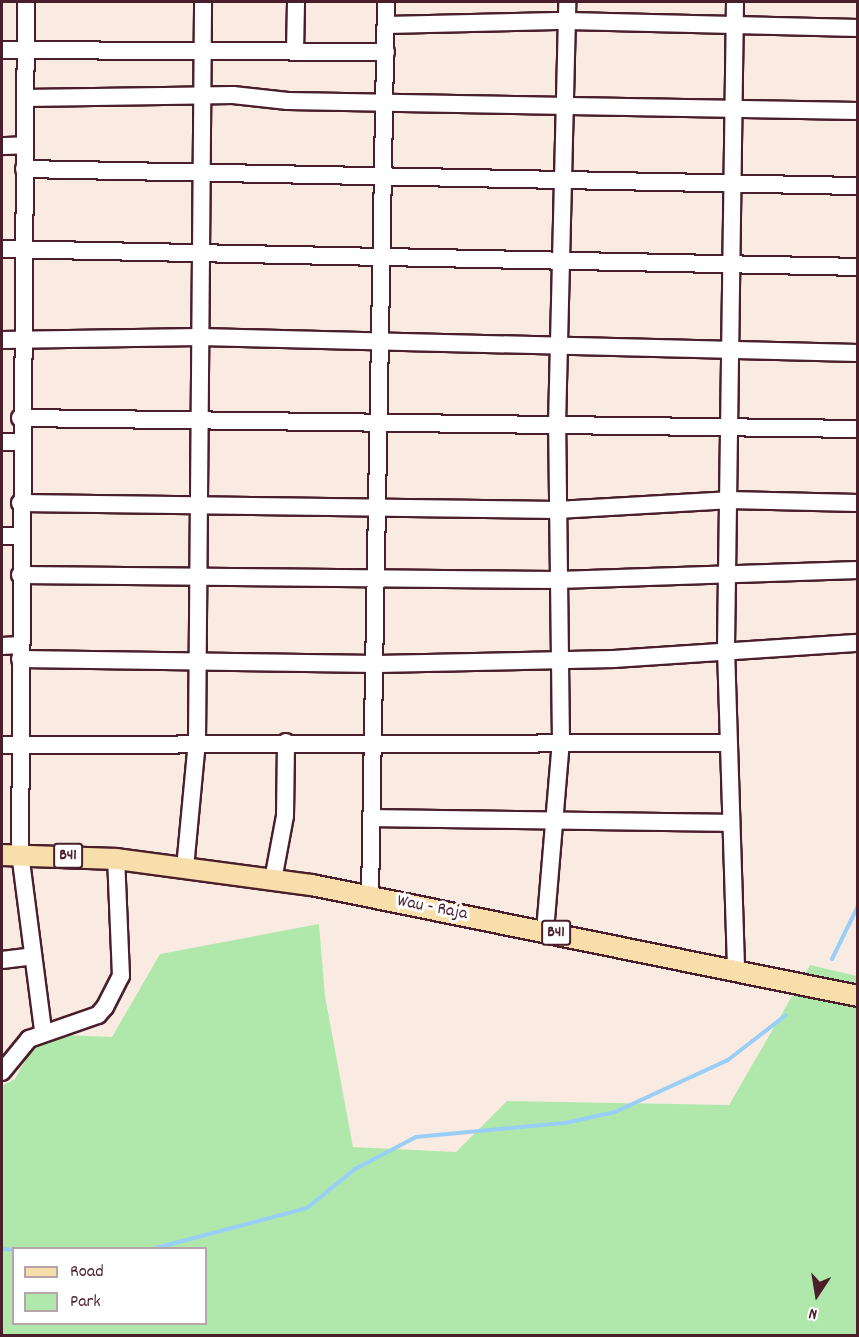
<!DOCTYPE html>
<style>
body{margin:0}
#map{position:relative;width:859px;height:1337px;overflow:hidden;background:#faebe2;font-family:Dekko,sans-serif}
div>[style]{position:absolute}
.green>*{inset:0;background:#b0e8ac}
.stream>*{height:4px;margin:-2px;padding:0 2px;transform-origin:2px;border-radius:2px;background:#99cef7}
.roads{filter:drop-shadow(2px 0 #4a1f2b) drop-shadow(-2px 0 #4a1f2b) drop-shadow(0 2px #4a1f2b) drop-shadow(0 -2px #4a1f2b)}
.minor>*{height:16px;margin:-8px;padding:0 8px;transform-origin:8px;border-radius:8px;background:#fff}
.major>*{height:20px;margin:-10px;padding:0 10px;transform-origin:10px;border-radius:10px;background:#f8deab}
span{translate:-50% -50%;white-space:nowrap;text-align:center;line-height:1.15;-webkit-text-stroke:6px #fff;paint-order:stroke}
.shield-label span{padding:2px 4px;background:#fff;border:2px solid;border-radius:4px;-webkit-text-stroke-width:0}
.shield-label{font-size:16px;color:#4a1f2b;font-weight:700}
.street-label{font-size:18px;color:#4a1f2b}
.frame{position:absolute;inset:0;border:3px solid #4a1f2b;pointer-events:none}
.legend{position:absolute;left:12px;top:1247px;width:195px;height:78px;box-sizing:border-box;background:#fff;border:2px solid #b7a5aa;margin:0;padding:8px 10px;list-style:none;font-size:18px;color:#4a1f2b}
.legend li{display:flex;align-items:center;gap:12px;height:30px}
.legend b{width:30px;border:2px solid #b7a5aa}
.north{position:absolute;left:787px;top:1265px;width:60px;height:60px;-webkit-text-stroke:4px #fff;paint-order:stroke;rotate:192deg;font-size:16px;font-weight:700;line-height:24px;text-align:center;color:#4a1f2b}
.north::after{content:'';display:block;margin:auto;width:21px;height:27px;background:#4a1f2b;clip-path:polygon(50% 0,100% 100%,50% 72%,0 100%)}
</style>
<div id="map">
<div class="green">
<i style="clip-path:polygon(evenodd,319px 924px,325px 996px,353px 1147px,456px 1152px,507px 1101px,729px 1105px,810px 965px,857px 976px,857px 1335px,2px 1336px,2px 1086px,15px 1079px,40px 1034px,112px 1037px,160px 954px,319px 924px,14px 1248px,206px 1248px,206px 1324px,14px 1324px,14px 1248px)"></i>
</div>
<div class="stream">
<i style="left:832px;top:959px;width:59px;rotate:-63.9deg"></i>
<i style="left:156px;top:1248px;width:156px;rotate:-14.8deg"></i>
<i style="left:307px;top:1208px;width:62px;rotate:-39.1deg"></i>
<i style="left:355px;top:1169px;width:69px;rotate:-27.7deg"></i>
<i style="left:416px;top:1137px;width:150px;rotate:-5.4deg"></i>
<i style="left:565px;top:1123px;width:51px;rotate:-12.4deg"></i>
<i style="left:615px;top:1112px;width:124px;rotate:-24.7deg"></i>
<i style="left:728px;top:1060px;width:73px;rotate:-37.8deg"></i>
<i style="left:2px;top:1249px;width:12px;rotate:5deg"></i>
</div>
<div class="roads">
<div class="minor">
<i style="left:26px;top:2px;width:851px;rotate:90.4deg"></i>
<i style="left:20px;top:853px;width:178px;rotate:82.6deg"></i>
<i style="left:735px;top:2px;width:647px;rotate:90.8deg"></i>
<i style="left:726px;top:649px;width:323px;rotate:88.2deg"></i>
<i style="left:386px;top:25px;width:182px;rotate:-1.3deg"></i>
<i style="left:568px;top:21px;width:290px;rotate:1.4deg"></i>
<i style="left:2px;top:50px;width:384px;rotate:0.3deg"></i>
<i style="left:295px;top:51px;width:49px;rotate:-88.8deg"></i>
<i style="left:25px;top:98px;width:208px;rotate:-0.8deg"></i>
<i style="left:233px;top:95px;width:55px;rotate:6.2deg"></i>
<i style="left:288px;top:101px;width:570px;rotate:1.01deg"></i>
<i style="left:2px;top:146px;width:23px;rotate:-2deg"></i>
<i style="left:24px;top:169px;width:834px;rotate:1.17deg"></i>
<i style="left:2px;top:249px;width:856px;rotate:1.2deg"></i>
<i style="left:2px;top:340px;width:198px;rotate:-0.9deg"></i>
<i style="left:200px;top:337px;width:658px;rotate:1.39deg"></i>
<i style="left:20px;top:418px;width:838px;rotate:0.75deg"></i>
<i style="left:2px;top:442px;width:19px"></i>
<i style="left:20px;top:503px;width:537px;rotate:0.75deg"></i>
<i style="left:557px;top:510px;width:171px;rotate:-3.3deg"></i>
<i style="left:728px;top:500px;width:130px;rotate:1.3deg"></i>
<i style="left:2px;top:536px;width:18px"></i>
<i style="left:20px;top:575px;width:538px;rotate:0.53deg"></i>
<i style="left:558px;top:580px;width:300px;rotate:-1.9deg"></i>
<i style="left:2px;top:646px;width:18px;rotate:-3deg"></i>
<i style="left:20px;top:659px;width:357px;rotate:0.8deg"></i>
<i style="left:377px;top:664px;width:237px;rotate:-1.2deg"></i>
<i style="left:614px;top:659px;width:245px;rotate:-3.8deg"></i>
<i style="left:2px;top:745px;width:726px;rotate:-0.16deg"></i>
<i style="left:375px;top:818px;width:356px;rotate:0.8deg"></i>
<i style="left:185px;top:868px;width:128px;rotate:-84.6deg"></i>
<i style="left:197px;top:741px;width:739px;rotate:-89.53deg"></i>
<i style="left:273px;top:880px;width:65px;rotate:-79.4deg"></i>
<i style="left:285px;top:816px;width:74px;rotate:-89.2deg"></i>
<i style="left:370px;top:897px;width:895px;rotate:-88.98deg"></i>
<i style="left:545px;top:931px;width:190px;rotate:-85.2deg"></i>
<i style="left:561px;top:742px;width:317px;rotate:-90.7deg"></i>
<i style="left:557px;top:425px;width:423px;rotate:-88.6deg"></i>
<i style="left:2px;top:960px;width:31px;rotate:-7deg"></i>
<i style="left:2px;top:1072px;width:43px;rotate:-50.7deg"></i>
<i style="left:29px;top:1039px;width:73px;rotate:-19.2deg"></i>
<i style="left:98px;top:1015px;width:11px;rotate:-49deg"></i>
<i style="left:105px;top:1007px;width:35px;rotate:-63deg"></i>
<i style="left:121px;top:976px;width:117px;rotate:-92.4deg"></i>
</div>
<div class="major">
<i style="left:2px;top:855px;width:114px;rotate:2deg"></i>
<i style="left:116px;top:859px;width:198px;rotate:7.6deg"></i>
<i style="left:312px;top:885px;width:557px;rotate:11.49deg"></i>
</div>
</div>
<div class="shield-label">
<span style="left:68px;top:856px">B41</span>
<span style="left:556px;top:933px">B41</span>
</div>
<div class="street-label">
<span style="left:432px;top:909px;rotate:11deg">Wau - Raja</span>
</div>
<div class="frame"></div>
<ul class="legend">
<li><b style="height:8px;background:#f8deab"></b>Road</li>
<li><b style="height:16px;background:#b0e8ac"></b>Park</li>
</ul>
<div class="north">N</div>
</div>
